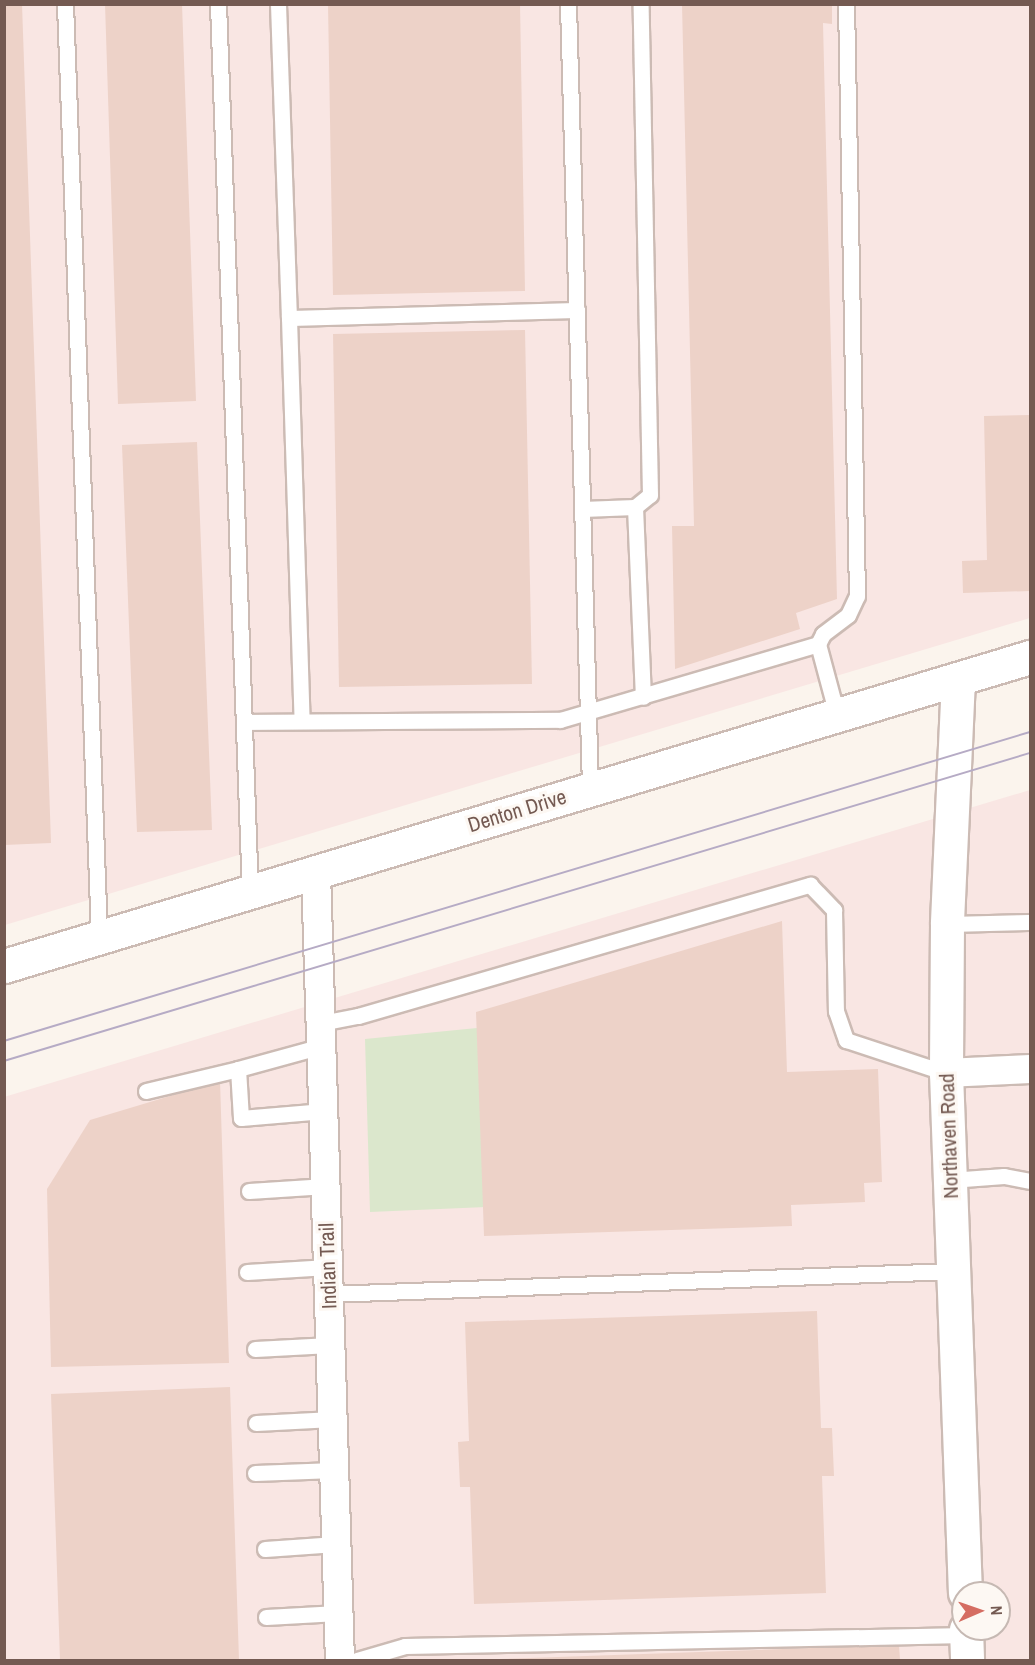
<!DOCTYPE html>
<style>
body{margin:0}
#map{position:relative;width:1035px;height:1665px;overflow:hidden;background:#fbf4ed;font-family:"Archivo Narrow",sans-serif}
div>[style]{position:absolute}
.commercial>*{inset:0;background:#f9e6e3}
.green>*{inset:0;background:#dbe7cc}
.building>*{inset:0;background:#edd2c8}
.roads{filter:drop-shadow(2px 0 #ccbbb4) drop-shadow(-2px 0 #ccbbb4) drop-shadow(0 2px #ccbbb4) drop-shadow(0 -2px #ccbbb4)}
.lane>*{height:15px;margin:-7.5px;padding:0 7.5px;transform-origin:7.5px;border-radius:7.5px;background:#fff}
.street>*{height:28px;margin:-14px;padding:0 14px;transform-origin:14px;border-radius:14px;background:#fff}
.secondary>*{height:33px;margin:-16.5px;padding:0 16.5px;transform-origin:16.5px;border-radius:16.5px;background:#fff}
.tram>*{height:1.5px;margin:-0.75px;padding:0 0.75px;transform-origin:0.75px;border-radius:0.75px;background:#b6abc5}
span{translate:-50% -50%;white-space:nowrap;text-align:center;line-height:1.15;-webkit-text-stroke:6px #fdf8f3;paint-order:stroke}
.street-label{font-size:21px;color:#745a52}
.frame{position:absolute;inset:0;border:6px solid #745a52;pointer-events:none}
.north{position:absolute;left:951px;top:1581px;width:60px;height:60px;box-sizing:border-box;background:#fdf8f3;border:2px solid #c6b9b3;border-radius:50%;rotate:88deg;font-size:16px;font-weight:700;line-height:24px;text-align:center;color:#745a52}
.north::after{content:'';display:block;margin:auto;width:21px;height:27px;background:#d56d62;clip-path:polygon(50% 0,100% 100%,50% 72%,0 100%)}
</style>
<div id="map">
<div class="commercial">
<i style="clip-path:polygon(5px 5px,1030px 5px,1030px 618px,5px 925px)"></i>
<i style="clip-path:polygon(evenodd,1030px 790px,1030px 1660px,5px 1660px,4px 1097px,1030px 790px,963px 1593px,999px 1593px,999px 1629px,963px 1629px,963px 1593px)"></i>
</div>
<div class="green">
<i style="clip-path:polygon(477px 1028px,486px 1207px,370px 1212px,365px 1039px)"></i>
</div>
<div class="building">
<i style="clip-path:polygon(4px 4px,22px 4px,51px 843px,4px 845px)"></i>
<i style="clip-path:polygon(105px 4px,182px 4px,196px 401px,118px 404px)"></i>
<i style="clip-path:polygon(328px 4px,520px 4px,525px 291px,333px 295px)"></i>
<i style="clip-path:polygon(682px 4px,832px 4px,832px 24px,823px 23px,837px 599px,796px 613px,800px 629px,675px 669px,672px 526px,694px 526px)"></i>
<i style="clip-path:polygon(525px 330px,532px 684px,339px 687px,333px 334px)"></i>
<i style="clip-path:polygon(1030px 415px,1030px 591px,963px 593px,962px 561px,987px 560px,984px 416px)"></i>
<i style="clip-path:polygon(197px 442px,212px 830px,137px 832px,122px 445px)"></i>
<i style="clip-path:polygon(782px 921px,787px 1072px,878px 1069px,882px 1182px,864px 1183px,865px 1202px,791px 1205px,792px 1226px,484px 1236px,476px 1012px)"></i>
<i style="clip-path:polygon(220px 1081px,229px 1363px,51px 1367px,47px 1189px,90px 1120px)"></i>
<i style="clip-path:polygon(817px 1311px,821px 1428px,832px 1428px,834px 1476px,822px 1476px,826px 1593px,474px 1604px,470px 1487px,460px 1487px,458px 1442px,469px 1441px,465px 1322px)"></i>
<i style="clip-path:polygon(230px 1387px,239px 1660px,60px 1660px,51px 1394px)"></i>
<i style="clip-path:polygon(899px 1645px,900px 1660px,500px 1660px,500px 1659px)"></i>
</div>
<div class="roads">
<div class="lane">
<i style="left:65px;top:4px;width:934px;rotate:87.91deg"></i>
<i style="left:218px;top:4px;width:889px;rotate:87.94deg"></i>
<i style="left:278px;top:4px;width:314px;rotate:88deg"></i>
<i style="left:289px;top:318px;width:288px;rotate:-1.6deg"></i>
<i style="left:568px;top:4px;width:785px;rotate:88.39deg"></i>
<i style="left:289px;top:318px;width:403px;rotate:88.2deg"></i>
<i style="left:635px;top:507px;width:190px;rotate:87.6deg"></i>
<i style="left:582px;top:509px;width:53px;rotate:-2.2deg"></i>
<i style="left:635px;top:507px;width:19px;rotate:-39deg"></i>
<i style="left:650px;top:495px;width:491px;rotate:-91.1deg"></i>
<i style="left:837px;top:715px;width:73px;rotate:-105deg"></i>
<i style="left:818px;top:644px;width:11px;rotate:-63deg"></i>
<i style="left:823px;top:634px;width:31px;rotate:-37deg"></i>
<i style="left:848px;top:615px;width:21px;rotate:-65deg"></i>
<i style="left:857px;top:596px;width:592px;rotate:-91.06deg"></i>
<i style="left:245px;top:722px;width:315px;rotate:-0.4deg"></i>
<i style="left:560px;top:720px;width:269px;rotate:-16.4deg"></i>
<i style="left:947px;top:924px;width:83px;rotate:-1.4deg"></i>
<i style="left:321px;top:1023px;width:38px;rotate:-11deg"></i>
<i style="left:358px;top:1016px;width:471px;rotate:-16.2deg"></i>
<i style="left:810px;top:885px;width:35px;rotate:46deg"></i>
<i style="left:834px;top:910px;width:101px;rotate:88.9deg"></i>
<i style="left:836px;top:1011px;width:31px;rotate:71deg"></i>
<i style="left:846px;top:1040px;width:105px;rotate:18.3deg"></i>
<i style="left:322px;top:1046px;width:87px;rotate:164.7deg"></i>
<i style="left:238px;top:1069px;width:49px;rotate:86.5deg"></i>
<i style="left:241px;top:1118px;width:83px;rotate:-4.8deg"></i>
<i style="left:146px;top:1091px;width:95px;rotate:-13.4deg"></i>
<i style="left:950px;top:1180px;width:54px;rotate:-4.2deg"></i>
<i style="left:1004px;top:1176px;width:26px;rotate:11deg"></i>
<i style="left:249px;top:1191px;width:77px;rotate:-3.7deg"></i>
<i style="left:247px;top:1272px;width:81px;rotate:-3.5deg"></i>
<i style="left:329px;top:1294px;width:624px;rotate:-2.11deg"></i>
<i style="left:255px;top:1349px;width:75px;rotate:-3.1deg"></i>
<i style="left:256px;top:1423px;width:77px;rotate:-3deg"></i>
<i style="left:255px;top:1473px;width:79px;rotate:-2.2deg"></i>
<i style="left:265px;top:1549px;width:71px;rotate:-4deg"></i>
<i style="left:266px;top:1617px;width:72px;rotate:-3.2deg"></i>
<i style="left:357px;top:1660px;width:50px;rotate:-16.3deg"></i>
<i style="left:405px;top:1646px;width:561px;rotate:-1.12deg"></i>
</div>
<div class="street">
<i style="left:316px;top:872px;width:788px;rotate:88.26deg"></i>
<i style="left:946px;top:1073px;width:84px;rotate:-2.7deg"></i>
</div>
<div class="secondary">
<i style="left:958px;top:679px;width:245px;rotate:92.6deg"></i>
<i style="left:947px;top:924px;width:149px;rotate:90.4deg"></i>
<i style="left:946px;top:1073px;width:520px;rotate:87.91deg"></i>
<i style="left:4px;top:966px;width:1072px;rotate:-16.76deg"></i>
<i style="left:966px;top:1629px;width:31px;rotate:88deg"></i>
</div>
</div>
<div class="tram">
<i style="left:4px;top:1041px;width:1072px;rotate:-16.76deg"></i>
<i style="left:4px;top:1061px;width:1071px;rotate:-16.71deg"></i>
</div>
<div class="street-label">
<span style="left:517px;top:811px;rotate:-17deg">Denton Drive</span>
<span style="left:949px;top:1136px;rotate:-92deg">Northaven Road</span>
<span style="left:328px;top:1266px;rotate:-92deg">Indian Trail</span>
</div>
<div class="frame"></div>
<div class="north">N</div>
</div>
